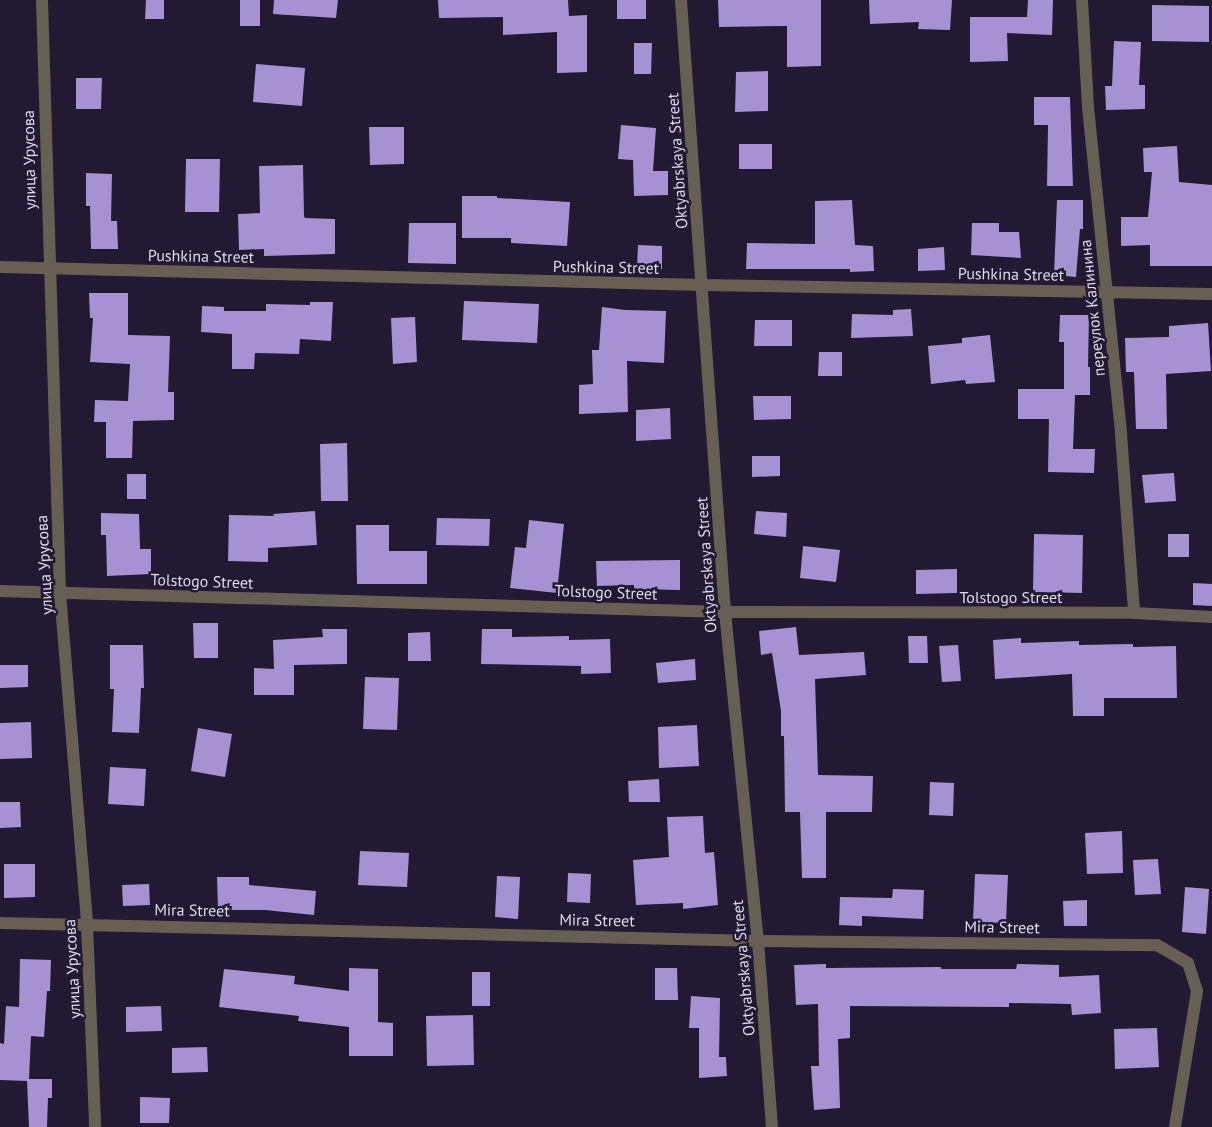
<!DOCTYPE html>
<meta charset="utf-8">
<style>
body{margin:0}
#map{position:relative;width:1212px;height:1127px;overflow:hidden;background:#221a32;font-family:"PT Sans",sans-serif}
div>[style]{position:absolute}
.building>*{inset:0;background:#a691d2}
.minor>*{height:12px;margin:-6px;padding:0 6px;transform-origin:6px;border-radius:6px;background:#675f53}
span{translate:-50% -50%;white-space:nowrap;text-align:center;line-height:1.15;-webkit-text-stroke:5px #221a32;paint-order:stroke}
.street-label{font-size:16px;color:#dfdaeb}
</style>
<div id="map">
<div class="building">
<i style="clip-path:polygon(146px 0,164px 0,164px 19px,145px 19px)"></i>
<i style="clip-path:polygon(240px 0,260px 0,260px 26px,240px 26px)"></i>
<i style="clip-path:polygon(274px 0,338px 0,336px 18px,273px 14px)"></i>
<i style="clip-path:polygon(438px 0,568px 0,569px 16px,587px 15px,587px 72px,557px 73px,557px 32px,503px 35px,503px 17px,439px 18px)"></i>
<i style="clip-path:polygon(617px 0,646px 0,646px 19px,617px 19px)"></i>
<i style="clip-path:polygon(718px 0,821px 0,821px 66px,787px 67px,787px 26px,719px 27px)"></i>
<i style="clip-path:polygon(869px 0,952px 0,950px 30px,918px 29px,919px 22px,870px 24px)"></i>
<i style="clip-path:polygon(1028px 0,1053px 0,1052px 35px,1007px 33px,1008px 61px,970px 62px,970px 17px,1027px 17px)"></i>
<i style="clip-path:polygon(1152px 5px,1209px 6px,1209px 42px,1152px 41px)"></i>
<i style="clip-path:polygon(1114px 41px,1141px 42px,1139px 85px,1145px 85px,1145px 109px,1106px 110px,1105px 86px,1112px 86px)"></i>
<i style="clip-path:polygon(634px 43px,652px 43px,651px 74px,634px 74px)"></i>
<i style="clip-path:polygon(256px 64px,305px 68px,302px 106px,253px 102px)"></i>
<i style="clip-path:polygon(768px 71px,768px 111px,735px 112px,736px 72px)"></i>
<i style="clip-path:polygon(76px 78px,102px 78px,101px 109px,76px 109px)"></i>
<i style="clip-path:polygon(1034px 97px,1070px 97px,1073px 186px,1047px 186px,1048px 125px,1034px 125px)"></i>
<i style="clip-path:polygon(621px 125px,656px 128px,653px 171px,668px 171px,668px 195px,634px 196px,633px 160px,618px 159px)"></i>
<i style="clip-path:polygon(369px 127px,404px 127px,404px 164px,370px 165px)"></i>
<i style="clip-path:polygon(739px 144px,772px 144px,772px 169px,739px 169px)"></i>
<i style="clip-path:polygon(1177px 146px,1179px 182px,1212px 185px,1212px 266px,1150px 266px,1150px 245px,1121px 246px,1121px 217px,1148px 217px,1152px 172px,1144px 172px,1143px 148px)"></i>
<i style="clip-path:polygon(186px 159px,220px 159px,219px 212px,185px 212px)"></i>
<i style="clip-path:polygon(303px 165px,304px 216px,305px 218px,335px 219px,335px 254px,264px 256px,264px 249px,239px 250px,238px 214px,260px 213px,259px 166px)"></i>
<i style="clip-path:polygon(86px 173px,112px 174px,111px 221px,117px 221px,118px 249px,91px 249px,90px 206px,86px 206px)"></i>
<i style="clip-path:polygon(462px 196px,497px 196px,497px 198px,570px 202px,567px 246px,511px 243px,511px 238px,462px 238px)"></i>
<i style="clip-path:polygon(852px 200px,855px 245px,873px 246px,874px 271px,850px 272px,850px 269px,746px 269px,747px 243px,815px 244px,815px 201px)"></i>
<i style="clip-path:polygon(1057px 200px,1083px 200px,1083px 229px,1080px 229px,1076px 277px,1054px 275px)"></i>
<i style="clip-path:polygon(409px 223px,456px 223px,456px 264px,408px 263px)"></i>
<i style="clip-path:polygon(972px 223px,999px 223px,999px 232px,1019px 232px,1021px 258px,971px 255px)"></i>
<i style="clip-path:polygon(638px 245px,662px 246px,662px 269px,637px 268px)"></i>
<i style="clip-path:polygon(944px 247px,945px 270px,918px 271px,918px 249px)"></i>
<i style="clip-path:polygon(89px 293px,128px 293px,128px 335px,170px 336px,168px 392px,174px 392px,174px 420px,133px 421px,132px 458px,106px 458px,106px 422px,94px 422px,95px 400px,128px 401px,130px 364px,90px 362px,93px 318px,90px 318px)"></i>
<i style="clip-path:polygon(464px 301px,539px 304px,537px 343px,462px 340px)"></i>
<i style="clip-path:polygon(310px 302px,333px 302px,331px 341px,300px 339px,299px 354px,255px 353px,254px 369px,232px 369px,232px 334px,201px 332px,202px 306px,224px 307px,224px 311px,266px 311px,266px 304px,310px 305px)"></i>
<i style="clip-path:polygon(602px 307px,625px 310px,666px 311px,664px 363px,627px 361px,628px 412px,579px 414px,579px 385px,593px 384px,592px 350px,599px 350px)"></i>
<i style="clip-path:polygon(911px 309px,913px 336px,851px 338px,852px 314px,893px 315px,893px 310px)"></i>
<i style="clip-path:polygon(1060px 315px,1089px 315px,1088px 367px,1090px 367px,1090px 395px,1075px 395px,1073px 449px,1095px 449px,1094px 473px,1048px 472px,1049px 419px,1018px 419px,1018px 389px,1064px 389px,1064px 342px,1059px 342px)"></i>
<i style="clip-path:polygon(415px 317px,417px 362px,393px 364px,391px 318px)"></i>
<i style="clip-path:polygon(755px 320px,792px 320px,792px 346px,754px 346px)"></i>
<i style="clip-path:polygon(1208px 323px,1211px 371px,1166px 374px,1167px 429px,1136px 429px,1134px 372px,1126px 372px,1125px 338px,1169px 337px,1169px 326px)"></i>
<i style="clip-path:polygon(990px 335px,995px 382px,966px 384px,965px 380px,931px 384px,928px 346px,962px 343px,962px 338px)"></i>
<i style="clip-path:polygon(819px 352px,842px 352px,842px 376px,818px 376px)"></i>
<i style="clip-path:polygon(753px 396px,791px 396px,791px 419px,754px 420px)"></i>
<i style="clip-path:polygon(670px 408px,671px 439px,636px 441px,636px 410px)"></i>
<i style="clip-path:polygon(347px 443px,348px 501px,321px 501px,320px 444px)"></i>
<i style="clip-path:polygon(752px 456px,780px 456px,780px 476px,752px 477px)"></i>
<i style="clip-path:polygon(1174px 473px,1176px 501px,1145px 503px,1142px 475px)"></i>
<i style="clip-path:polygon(127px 474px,146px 474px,146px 499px,127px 499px)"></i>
<i style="clip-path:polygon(315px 511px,317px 545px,268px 548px,268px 562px,228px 561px,229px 515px,274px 516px,273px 514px)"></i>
<i style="clip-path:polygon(756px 511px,787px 513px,786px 537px,754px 534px)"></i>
<i style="clip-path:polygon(101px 513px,139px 514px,140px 549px,151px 549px,151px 574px,107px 576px,106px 535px,101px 535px)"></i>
<i style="clip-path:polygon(437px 518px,490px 519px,489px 546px,436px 545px)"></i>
<i style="clip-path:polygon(529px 520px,564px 524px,557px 593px,510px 588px,515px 547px,526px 548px)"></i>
<i style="clip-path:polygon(356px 525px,389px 525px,389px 551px,427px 551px,427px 584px,357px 584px)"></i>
<i style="clip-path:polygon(1034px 534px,1083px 535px,1082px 593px,1033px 592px)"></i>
<i style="clip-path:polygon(1168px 534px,1189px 534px,1189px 557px,1168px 557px)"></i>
<i style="clip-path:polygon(803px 546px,840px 550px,836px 582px,800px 578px)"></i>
<i style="clip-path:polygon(680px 560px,680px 590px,634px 589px,634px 585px,597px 586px,596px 561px)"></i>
<i style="clip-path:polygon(957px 569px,957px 593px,916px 594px,916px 570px)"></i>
<i style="clip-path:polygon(1193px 583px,1212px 584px,1212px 606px,1193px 605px)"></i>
<i style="clip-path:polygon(193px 623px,218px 623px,218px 658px,194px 658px)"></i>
<i style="clip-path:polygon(796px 627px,799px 655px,864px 652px,866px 675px,815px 679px,818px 775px,873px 776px,872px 812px,826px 812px,826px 878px,802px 878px,800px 812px,785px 812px,784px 736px,781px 736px,781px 711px,772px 653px,761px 655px,759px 631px)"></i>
<i style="clip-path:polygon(322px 629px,347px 629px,347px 664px,294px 665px,294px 695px,254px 695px,254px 668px,274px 669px,273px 640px,323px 637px)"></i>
<i style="clip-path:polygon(482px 629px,512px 629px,512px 637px,569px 636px,569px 640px,610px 639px,611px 673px,581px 674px,581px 666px,481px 664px)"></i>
<i style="clip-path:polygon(430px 632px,431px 661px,408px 661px,408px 633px)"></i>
<i style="clip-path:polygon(908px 636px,927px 636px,928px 663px,909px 663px)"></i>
<i style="clip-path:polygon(1021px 638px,1021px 643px,1079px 641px,1079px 645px,1133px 644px,1133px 647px,1176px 646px,1177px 698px,1104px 698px,1104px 716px,1073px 716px,1072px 674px,995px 679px,993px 640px)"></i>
<i style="clip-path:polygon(110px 645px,143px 645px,144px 688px,141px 688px,139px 733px,112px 732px,114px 689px,110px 689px)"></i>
<i style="clip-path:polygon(958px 645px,961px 681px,942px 682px,939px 646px)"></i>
<i style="clip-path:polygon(695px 659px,696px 680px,658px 683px,656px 663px)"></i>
<i style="clip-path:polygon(0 665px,28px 665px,28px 687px,0 688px)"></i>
<i style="clip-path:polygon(365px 677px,399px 678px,397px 730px,363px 729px)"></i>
<i style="clip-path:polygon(31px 722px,32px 758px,0 759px,0 723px)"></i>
<i style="clip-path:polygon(697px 725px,699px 766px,659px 768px,658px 727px)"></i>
<i style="clip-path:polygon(198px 728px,232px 734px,225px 777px,191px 771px)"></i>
<i style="clip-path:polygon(110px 767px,146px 769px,144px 806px,108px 804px)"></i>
<i style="clip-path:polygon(659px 779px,660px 802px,629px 802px,628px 781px)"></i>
<i style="clip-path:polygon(930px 782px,954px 783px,953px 816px,929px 815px)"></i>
<i style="clip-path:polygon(0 802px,20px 802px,21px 827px,0 828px)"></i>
<i style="clip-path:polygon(703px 816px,705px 853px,714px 852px,718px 905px,683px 909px,683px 903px,636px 905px,633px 860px,669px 857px,667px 817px)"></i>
<i style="clip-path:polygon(1122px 831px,1123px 873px,1087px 874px,1085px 833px)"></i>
<i style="clip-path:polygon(360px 851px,409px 853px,407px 887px,358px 885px)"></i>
<i style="clip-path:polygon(1158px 859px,1161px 894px,1135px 895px,1133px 860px)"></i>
<i style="clip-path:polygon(4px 864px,35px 864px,35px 897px,4px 898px)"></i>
<i style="clip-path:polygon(568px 873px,591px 874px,590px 903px,567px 902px)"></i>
<i style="clip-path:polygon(975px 874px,1008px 875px,1006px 923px,973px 922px)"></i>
<i style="clip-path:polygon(497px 876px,520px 877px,518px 919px,495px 917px)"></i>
<i style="clip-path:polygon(217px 877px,249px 877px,249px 885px,316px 891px,314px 915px,265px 910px,218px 910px)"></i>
<i style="clip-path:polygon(149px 884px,150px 905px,123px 906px,122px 885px)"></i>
<i style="clip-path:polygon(1185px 887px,1209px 889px,1206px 934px,1182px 932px)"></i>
<i style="clip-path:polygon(893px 889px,924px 890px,923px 919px,862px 916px,862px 926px,839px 925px,840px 897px,892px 898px)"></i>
<i style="clip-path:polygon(1087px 900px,1087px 926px,1064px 926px,1063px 901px)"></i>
<i style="clip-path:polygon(20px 959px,51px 960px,50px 991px,47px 991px,44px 1037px,31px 1036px,29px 1079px,52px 1079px,52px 1098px,48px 1098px,47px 1127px,29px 1127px,27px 1081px,0 1080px,0 1043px,4px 1044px,6px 1006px,19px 1007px)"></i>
<i style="clip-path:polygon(826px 964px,826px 968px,941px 967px,941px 969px,1016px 969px,1017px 964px,1059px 965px,1059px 977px,1099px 975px,1101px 1013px,1072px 1015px,1071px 1004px,1009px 1003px,1009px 1007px,850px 1006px,850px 1038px,838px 1039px,840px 1108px,814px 1110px,811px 1066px,819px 1066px,818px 1004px,796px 1005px,794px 965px)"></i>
<i style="clip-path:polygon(349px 968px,378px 969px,378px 1022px,393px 1023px,393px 1056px,349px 1056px,349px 1027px,298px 1021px,299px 1016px,219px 1007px,224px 969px,295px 976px,294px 984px,349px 991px)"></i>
<i style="clip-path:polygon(655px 968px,677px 968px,678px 1000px,655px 1000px)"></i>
<i style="clip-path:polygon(472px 972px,490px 972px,490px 1006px,472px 1006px)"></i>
<i style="clip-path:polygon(691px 996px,720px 998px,719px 1057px,726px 1057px,727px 1076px,699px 1078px,699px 1028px,689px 1028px)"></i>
<i style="clip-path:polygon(161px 1006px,162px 1031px,126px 1032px,126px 1007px)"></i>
<i style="clip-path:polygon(473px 1015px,474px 1065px,427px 1066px,426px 1016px)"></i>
<i style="clip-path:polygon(1157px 1028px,1159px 1067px,1115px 1069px,1114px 1029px)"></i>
<i style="clip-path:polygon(207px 1047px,208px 1072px,172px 1073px,172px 1048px)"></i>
<i style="clip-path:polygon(140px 1097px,170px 1098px,169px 1123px,140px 1123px)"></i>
</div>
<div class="minor">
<i style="left:42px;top:0;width:593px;rotate:88.26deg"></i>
<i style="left:60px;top:593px;width:332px;rotate:85.3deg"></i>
<i style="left:87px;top:924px;width:203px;rotate:87.7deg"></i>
<i style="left:681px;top:0;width:614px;rotate:85.89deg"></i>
<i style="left:725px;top:612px;width:331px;rotate:84.3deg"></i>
<i style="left:758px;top:941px;width:187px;rotate:85.7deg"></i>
<i style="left:1082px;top:0;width:107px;rotate:86.8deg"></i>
<i style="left:1088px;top:107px;width:329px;rotate:84.2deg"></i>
<i style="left:1121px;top:434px;width:179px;rotate:85.8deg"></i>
<i style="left:0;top:267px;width:703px;rotate:1.47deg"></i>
<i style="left:703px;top:285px;width:509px;rotate:1.01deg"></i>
<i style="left:0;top:591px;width:725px;rotate:1.66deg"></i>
<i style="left:725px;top:612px;width:409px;rotate:0.1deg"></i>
<i style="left:1134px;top:613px;width:78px;rotate:2.9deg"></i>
<i style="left:0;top:923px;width:758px;rotate:1.36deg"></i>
<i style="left:758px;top:941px;width:399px;rotate:0.6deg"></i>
<i style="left:1157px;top:945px;width:36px;rotate:30deg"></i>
<i style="left:1188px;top:963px;width:29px;rotate:72deg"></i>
<i style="left:1197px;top:991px;width:138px;rotate:99.2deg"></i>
</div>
<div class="street-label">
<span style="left:29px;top:160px;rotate:-91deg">улица Урусова</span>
<span style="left:677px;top:161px;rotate:-94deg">Oktyabrskaya Street</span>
<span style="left:201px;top:256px;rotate:1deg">Pushkina Street</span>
<span style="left:606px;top:267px;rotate:1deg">Pushkina Street</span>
<span style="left:1011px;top:274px;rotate:1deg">Pushkina Street</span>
<span style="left:1092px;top:308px;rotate:-96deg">переулок Калинина</span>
<span style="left:44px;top:565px;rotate:-93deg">улица Урусова</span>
<span style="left:706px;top:565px;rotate:-94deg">Oktyabrskaya Street</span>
<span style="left:202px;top:581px;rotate:2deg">Tolstogo Street</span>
<span style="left:606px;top:592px;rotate:2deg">Tolstogo Street</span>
<span style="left:1011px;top:597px">Tolstogo Street</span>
<span style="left:192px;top:910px;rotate:1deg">Mira Street</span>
<span style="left:597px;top:920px;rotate:1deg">Mira Street</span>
<span style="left:1002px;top:927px;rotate:1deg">Mira Street</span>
<span style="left:743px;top:968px;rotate:-95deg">Oktyabrskaya Street</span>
<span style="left:72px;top:969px;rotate:-93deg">улица Урусова</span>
</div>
</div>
